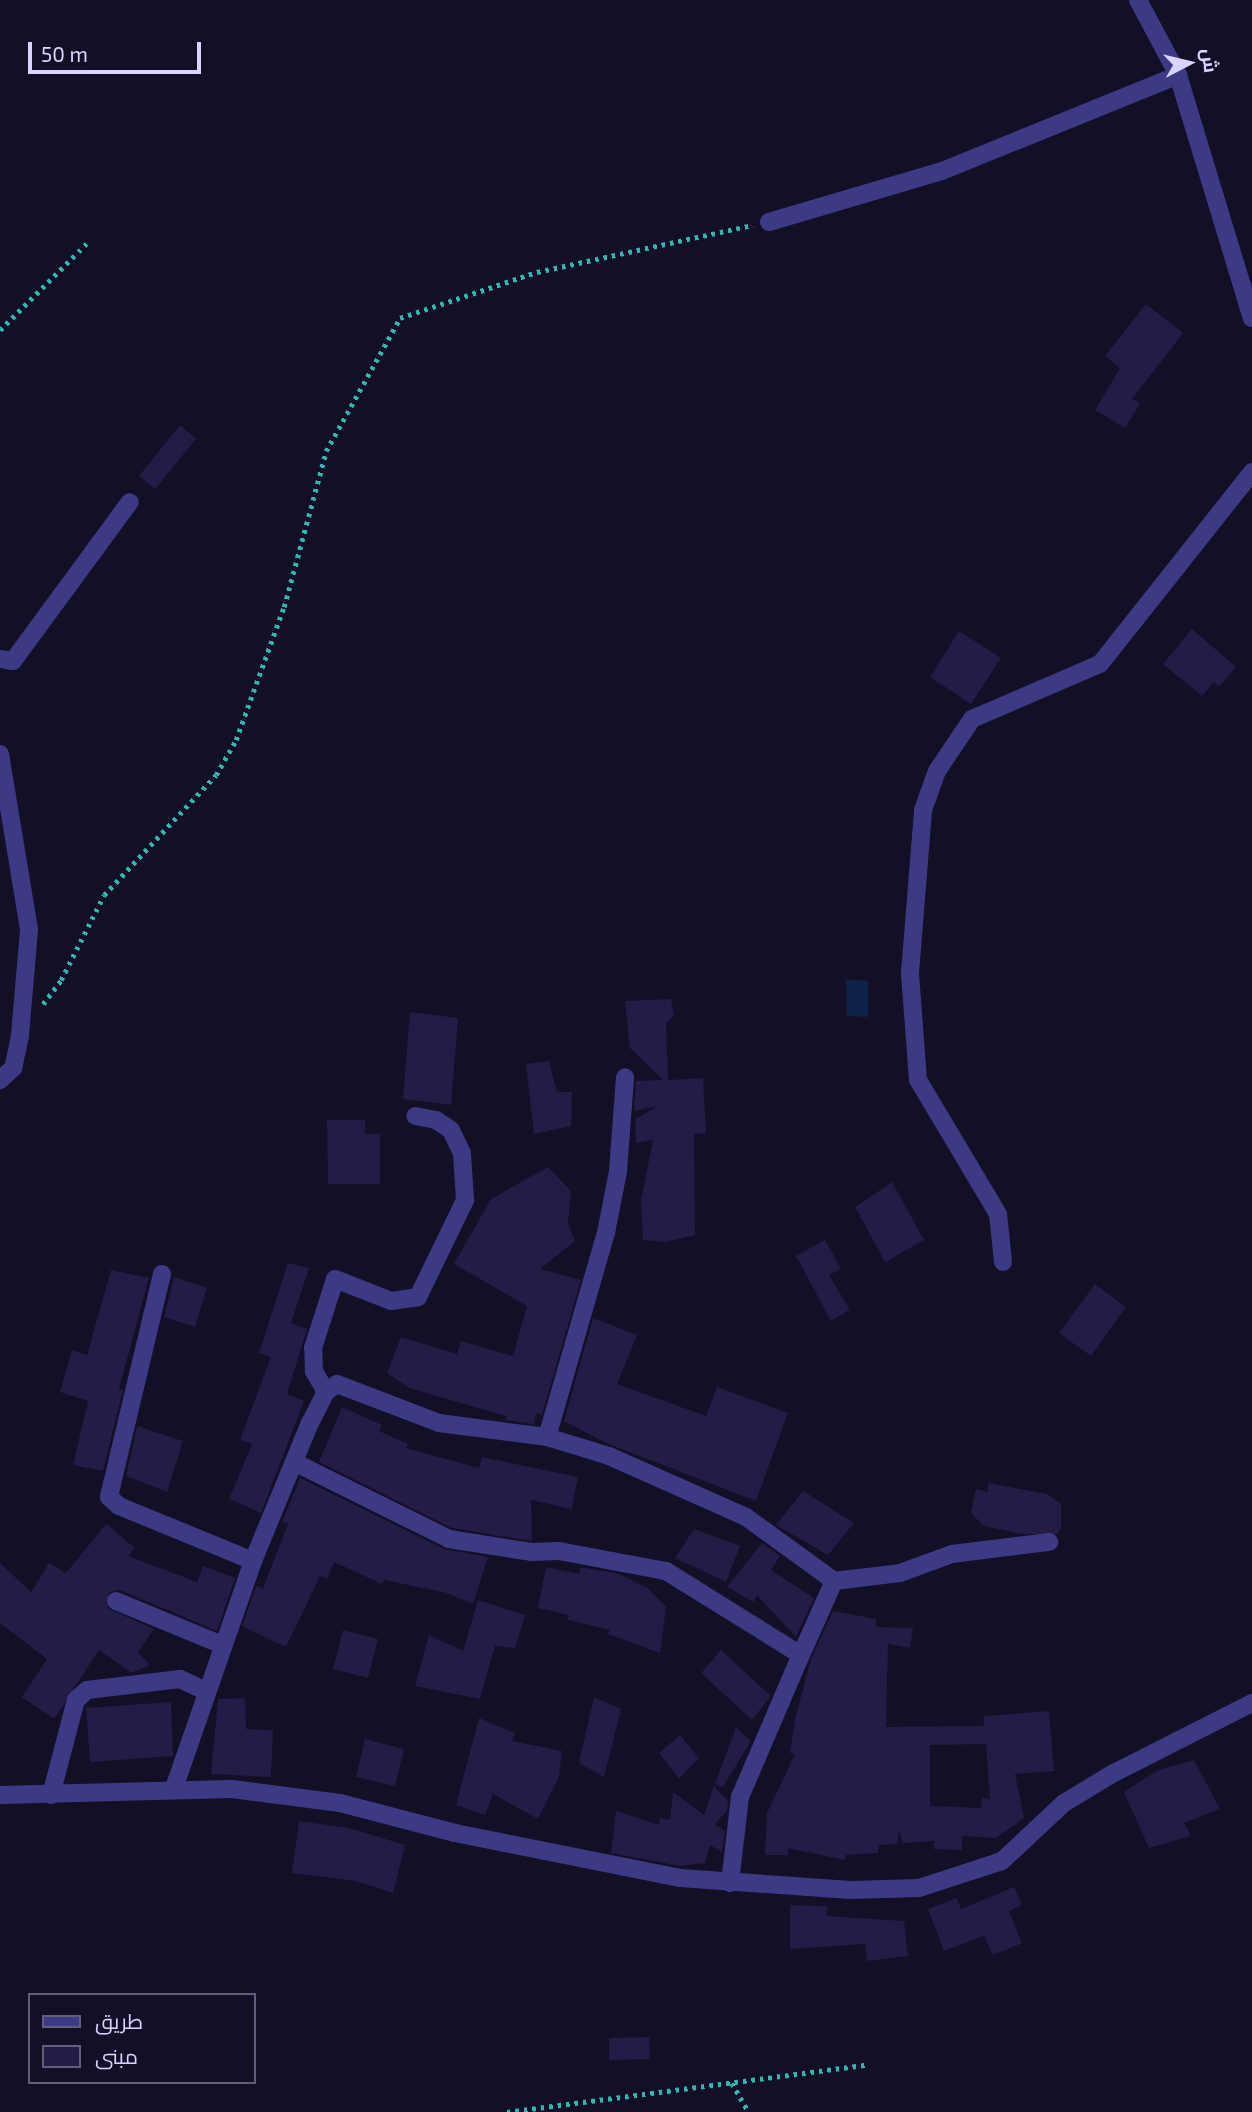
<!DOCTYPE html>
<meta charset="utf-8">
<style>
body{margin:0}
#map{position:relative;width:1252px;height:2112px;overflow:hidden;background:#130f26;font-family:"Exo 2",Cairo,sans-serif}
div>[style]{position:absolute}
.water>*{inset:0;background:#0c2248}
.building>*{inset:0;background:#241b47}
.path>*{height:4.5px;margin-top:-2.25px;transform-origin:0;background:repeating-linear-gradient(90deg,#2fb8b0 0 3.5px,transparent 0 8.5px)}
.minor>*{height:18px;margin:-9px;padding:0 9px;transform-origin:9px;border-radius:9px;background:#3d3a85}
span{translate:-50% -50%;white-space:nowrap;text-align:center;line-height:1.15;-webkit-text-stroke:7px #130f26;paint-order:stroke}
.legend{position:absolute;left:28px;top:1993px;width:228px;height:91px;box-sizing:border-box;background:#130f26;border:2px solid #625e7d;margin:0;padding:9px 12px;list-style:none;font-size:21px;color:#d9d4ff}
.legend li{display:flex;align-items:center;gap:14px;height:35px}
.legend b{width:35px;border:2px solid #625e7d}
.north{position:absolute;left:1154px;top:28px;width:70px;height:70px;-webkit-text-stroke:5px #130f26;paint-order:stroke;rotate:83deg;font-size:19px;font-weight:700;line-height:28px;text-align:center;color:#d9d4ff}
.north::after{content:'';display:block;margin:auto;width:24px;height:32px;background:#d9d4ff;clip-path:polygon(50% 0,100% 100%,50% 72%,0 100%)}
.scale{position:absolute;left:28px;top:42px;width:173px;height:32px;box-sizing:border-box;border:4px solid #d9d4ff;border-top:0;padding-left:9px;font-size:21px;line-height:24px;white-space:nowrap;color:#d9d4ff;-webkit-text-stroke:5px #130f26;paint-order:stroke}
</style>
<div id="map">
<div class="water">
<i style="clip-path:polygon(846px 979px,868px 981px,868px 1017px,847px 1016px)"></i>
</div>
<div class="building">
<i style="clip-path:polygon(1146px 304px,1183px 333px,1132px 399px,1140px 403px,1125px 428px,1095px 410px,1120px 368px,1105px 356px)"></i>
<i style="clip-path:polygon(180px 425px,196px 439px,155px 489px,139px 476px)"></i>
<i style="clip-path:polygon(1192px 629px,1236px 667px,1219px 687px,1214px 682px,1202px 696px,1163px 664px)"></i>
<i style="clip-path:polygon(959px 631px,1001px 658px,971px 704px,930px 677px)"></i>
<i style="clip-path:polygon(671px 999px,674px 1016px,666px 1023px,668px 1080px,703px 1078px,706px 1133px,694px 1134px,695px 1235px,665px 1242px,643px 1240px,641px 1200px,653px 1140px,636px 1143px,635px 1119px,658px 1106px,635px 1111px,634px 1105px,636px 1081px,663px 1080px,630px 1048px,625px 1001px)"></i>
<i style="clip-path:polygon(410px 1012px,458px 1018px,451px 1105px,403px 1099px)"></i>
<i style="clip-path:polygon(549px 1061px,557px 1092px,572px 1092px,571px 1126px,534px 1134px,526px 1064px)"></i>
<i style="clip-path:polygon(327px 1120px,365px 1120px,365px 1134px,380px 1134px,380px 1184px,328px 1184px)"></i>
<i style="clip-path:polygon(548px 1167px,571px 1191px,568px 1223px,575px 1241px,540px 1269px,581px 1280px,542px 1415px,536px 1413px,534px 1424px,505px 1420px,506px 1416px,409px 1388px,387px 1373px,401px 1337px,457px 1354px,461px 1341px,513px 1356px,527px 1306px,454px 1264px,491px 1199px)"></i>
<i style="clip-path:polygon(892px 1182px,924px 1240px,885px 1262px,855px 1207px)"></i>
<i style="clip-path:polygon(825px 1240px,841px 1269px,829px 1275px,850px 1310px,831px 1321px,796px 1256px)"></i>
<i style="clip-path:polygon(288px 1263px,309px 1268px,291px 1323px,307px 1329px,287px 1394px,304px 1401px,261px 1513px,229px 1499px,252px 1444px,240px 1440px,271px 1357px,259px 1353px)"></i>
<i style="clip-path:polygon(111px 1270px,149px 1278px,119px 1389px,123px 1390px,103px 1471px,73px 1465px,88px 1401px,60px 1392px,72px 1350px,87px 1355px)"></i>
<i style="clip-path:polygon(174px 1277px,207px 1288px,195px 1327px,164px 1317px)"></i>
<i style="clip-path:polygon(1095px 1284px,1126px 1307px,1091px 1356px,1059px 1333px)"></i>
<i style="clip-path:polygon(593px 1318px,637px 1335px,617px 1384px,706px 1416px,717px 1387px,788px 1413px,756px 1501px,606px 1443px,564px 1421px)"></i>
<i style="clip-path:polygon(342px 1407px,382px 1425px,379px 1431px,408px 1444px,406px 1448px,479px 1468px,482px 1457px,578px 1477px,572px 1509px,531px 1500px,532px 1541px,452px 1528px,319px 1462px)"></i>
<i style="clip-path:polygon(137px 1426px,183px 1441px,167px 1492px,126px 1476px)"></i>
<i style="clip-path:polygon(300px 1478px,444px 1549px,488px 1557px,473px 1604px,447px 1593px,384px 1580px,382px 1584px,334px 1562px,327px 1579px,320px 1576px,286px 1647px,242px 1626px,256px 1586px,263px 1588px,288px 1524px,282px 1522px)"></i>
<i style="clip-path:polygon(988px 1483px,1047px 1494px,1061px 1504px,1061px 1529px,1057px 1534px,1021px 1534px,984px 1526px,971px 1513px,976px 1489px,988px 1492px)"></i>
<i style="clip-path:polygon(803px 1491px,854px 1523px,828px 1555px,776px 1525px)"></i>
<i style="clip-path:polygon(106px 1524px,135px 1548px,128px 1556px,197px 1582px,203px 1566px,235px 1578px,217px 1631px,120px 1590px,109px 1592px,107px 1608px,154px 1629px,138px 1652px,150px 1665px,132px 1673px,99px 1650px,54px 1719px,22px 1697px,47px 1659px,0 1623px,0 1563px,31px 1592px,49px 1563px,66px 1573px)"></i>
<i style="clip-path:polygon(694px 1529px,740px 1546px,726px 1582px,675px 1558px)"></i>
<i style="clip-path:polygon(762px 1543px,780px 1556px,771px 1570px,814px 1598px,796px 1637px,757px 1595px,753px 1602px,727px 1587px)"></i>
<i style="clip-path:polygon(546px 1567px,579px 1574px,581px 1567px,619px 1574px,648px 1588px,666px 1607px,660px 1653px,608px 1634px,610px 1630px,568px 1620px,569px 1615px,538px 1608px)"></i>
<i style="clip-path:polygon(478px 1600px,525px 1615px,515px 1648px,495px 1646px,480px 1699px,415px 1686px,429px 1635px,463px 1651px)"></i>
<i style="clip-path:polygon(evenodd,833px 1611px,876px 1619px,876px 1627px,913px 1628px,910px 1648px,888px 1644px,886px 1727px,984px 1726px,984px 1716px,1049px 1711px,1054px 1771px,1015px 1774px,1024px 1818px,996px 1838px,962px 1836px,962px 1850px,934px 1849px,934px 1841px,903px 1843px,899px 1831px,897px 1844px,878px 1845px,878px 1853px,846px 1855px,845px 1860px,788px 1848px,788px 1855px,765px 1855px,767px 1813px,795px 1754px,790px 1753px,795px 1719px,811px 1659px,833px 1611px,986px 1744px,990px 1799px,982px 1798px,981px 1808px,930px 1806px,930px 1745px,986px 1744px)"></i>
<i style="clip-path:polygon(343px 1630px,378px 1639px,368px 1678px,333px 1669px)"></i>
<i style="clip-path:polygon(721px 1650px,771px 1696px,752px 1720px,701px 1673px)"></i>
<i style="clip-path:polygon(594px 1697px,621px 1709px,604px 1777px,579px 1763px)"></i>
<i style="clip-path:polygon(245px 1698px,246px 1729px,273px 1730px,271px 1777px,211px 1774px,218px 1699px)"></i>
<i style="clip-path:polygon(171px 1702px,173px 1756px,90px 1762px,86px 1708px)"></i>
<i style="clip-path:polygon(479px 1718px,515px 1733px,512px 1741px,562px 1751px,559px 1777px,538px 1819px,493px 1794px,485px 1815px,456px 1805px)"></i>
<i style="clip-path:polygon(736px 1727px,751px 1741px,723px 1787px,715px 1784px)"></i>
<i style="clip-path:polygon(680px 1735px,699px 1758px,679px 1779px,659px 1753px)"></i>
<i style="clip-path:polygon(365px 1739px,404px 1749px,395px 1786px,356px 1777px)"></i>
<i style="clip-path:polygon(1194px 1760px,1220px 1809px,1184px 1823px,1191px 1836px,1149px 1848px,1124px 1792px,1158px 1770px)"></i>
<i style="clip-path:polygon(714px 1786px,728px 1801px,727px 1811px,715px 1824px,725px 1831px,722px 1852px,710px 1845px,705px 1863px,680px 1866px,611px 1853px,616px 1811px,659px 1825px,660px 1818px,670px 1820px,673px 1792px,704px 1815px)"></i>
<i style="clip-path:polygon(299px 1821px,349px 1828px,405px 1845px,393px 1893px,356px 1881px,292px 1873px)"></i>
<i style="clip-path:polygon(1014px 1887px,1022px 1905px,1009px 1911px,1022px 1943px,993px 1955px,984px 1936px,944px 1951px,928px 1909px,957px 1898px,961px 1909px)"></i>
<i style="clip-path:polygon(790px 1905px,827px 1906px,827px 1916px,904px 1921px,908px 1956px,867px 1961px,865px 1944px,790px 1949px)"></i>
<i style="clip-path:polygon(649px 2037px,650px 2059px,609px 2060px,609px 2038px)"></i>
</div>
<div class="path">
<i style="left:0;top:330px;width:124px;rotate:-45deg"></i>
<i style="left:43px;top:1004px;width:30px;rotate:-53deg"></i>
<i style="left:61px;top:980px;width:95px;rotate:-63.2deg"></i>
<i style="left:104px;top:895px;width:164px;rotate:-47deg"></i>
<i style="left:216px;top:775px;width:40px;rotate:-60.3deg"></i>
<i style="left:236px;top:740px;width:141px;rotate:-70.2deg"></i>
<i style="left:284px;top:607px;width:162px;rotate:-74.9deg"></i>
<i style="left:326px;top:451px;width:152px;rotate:-60.9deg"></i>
<i style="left:400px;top:318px;width:145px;rotate:-18.6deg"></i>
<i style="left:537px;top:272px;width:221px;rotate:-12.3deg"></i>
<i style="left:732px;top:2083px;width:34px;rotate:60deg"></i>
<i style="left:507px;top:2112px;width:362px;rotate:-7.5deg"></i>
</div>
<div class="minor">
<i style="left:1138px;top:0;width:85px;rotate:61.9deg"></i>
<i style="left:1178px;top:75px;width:254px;rotate:73.1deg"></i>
<i style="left:769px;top:222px;width:180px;rotate:-16.4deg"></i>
<i style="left:942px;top:171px;width:255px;rotate:-22.1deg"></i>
<i style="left:0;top:659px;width:13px;rotate:9deg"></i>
<i style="left:13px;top:661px;width:197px;rotate:-53.7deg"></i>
<i style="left:0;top:754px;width:178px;rotate:80.6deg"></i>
<i style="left:29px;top:930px;width:106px;rotate:94.9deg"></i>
<i style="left:20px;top:1036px;width:33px;rotate:102deg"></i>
<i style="left:13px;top:1068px;width:18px;rotate:137deg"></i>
<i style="left:1003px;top:1262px;width:48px;rotate:-95.9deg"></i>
<i style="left:998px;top:1214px;width:156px;rotate:-120.8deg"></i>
<i style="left:918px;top:1080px;width:107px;rotate:-94.3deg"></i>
<i style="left:910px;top:973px;width:164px;rotate:-85.4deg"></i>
<i style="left:923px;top:810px;width:41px;rotate:-70.3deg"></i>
<i style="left:937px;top:771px;width:63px;rotate:-56.1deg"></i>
<i style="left:972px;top:719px;width:139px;rotate:-23.3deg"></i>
<i style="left:1100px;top:664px;width:245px;rotate:-51.6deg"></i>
<i style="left:162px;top:1274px;width:229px;rotate:103.4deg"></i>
<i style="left:109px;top:1497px;width:13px;rotate:42deg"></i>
<i style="left:119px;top:1506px;width:145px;rotate:22.3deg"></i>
<i style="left:326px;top:1392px;width:24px;rotate:-120deg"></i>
<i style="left:314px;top:1371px;width:23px;rotate:-92deg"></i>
<i style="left:313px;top:1348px;width:72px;rotate:-72.3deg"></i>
<i style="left:335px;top:1279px;width:60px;rotate:21.4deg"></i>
<i style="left:391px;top:1301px;width:27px;rotate:-8deg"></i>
<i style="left:418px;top:1297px;width:108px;rotate:-64.1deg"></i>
<i style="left:465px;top:1200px;width:47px;rotate:-93.7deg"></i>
<i style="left:462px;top:1153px;width:25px;rotate:-116deg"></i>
<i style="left:451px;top:1130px;width:18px;rotate:-146deg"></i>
<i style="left:436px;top:1120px;width:21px;rotate:-169deg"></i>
<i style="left:547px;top:1437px;width:212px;rotate:-73.9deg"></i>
<i style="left:606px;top:1233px;width:63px;rotate:-79deg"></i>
<i style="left:618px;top:1171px;width:94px;rotate:-85.7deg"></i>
<i style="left:296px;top:1463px;width:171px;rotate:26.4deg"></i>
<i style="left:449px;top:1539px;width:83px;rotate:9deg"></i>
<i style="left:531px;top:1552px;width:28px;rotate:-2deg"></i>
<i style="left:559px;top:1551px;width:109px;rotate:10.6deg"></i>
<i style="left:666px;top:1571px;width:159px;rotate:31.9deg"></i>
<i style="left:801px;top:1655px;width:81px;rotate:-66deg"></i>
<i style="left:116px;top:1601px;width:115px;rotate:22.5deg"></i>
<i style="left:174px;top:1788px;width:240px;rotate:-70.8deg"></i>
<i style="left:253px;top:1561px;width:149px;rotate:-67.6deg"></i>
<i style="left:310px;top:1423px;width:35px;rotate:-63deg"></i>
<i style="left:326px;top:1392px;width:14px;rotate:-36deg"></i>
<i style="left:337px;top:1384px;width:109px;rotate:20.9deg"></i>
<i style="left:439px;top:1423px;width:109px;rotate:7.4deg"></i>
<i style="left:547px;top:1437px;width:65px;rotate:17deg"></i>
<i style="left:609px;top:1456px;width:150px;rotate:24deg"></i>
<i style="left:746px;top:1517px;width:109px;rotate:36deg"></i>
<i style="left:834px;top:1581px;width:66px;rotate:-6.9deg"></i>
<i style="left:900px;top:1573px;width:55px;rotate:-20.1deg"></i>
<i style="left:952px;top:1554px;width:98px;rotate:-7.1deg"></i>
<i style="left:0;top:1795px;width:232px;rotate:-1.5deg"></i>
<i style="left:232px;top:1789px;width:109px;rotate:7.4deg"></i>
<i style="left:340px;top:1803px;width:119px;rotate:14.6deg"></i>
<i style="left:455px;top:1833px;width:229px;rotate:11.3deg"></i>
<i style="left:680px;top:1878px;width:171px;rotate:4deg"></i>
<i style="left:851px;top:1890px;width:68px;rotate:-1.7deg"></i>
<i style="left:919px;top:1888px;width:87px;rotate:-18deg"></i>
<i style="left:1002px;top:1861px;width:85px;rotate:-43.1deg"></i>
<i style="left:1064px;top:1803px;width:56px;rotate:-31.1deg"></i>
<i style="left:1112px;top:1774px;width:157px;rotate:-26.9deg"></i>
<i style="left:51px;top:1795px;width:98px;rotate:-75.3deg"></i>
<i style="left:76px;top:1700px;width:15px;rotate:-42deg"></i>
<i style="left:87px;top:1690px;width:94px;rotate:-6.7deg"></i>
<i style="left:180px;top:1679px;width:26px;rotate:25deg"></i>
<i style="left:730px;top:1883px;width:87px;rotate:-83.4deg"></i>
<i style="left:740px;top:1797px;width:155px;rotate:-66.8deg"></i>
</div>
<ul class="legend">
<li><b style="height:9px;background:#3d3a85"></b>طريق</li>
<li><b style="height:19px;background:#241b47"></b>مبنى</li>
</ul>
<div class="north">ش</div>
<div class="scale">50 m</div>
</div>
